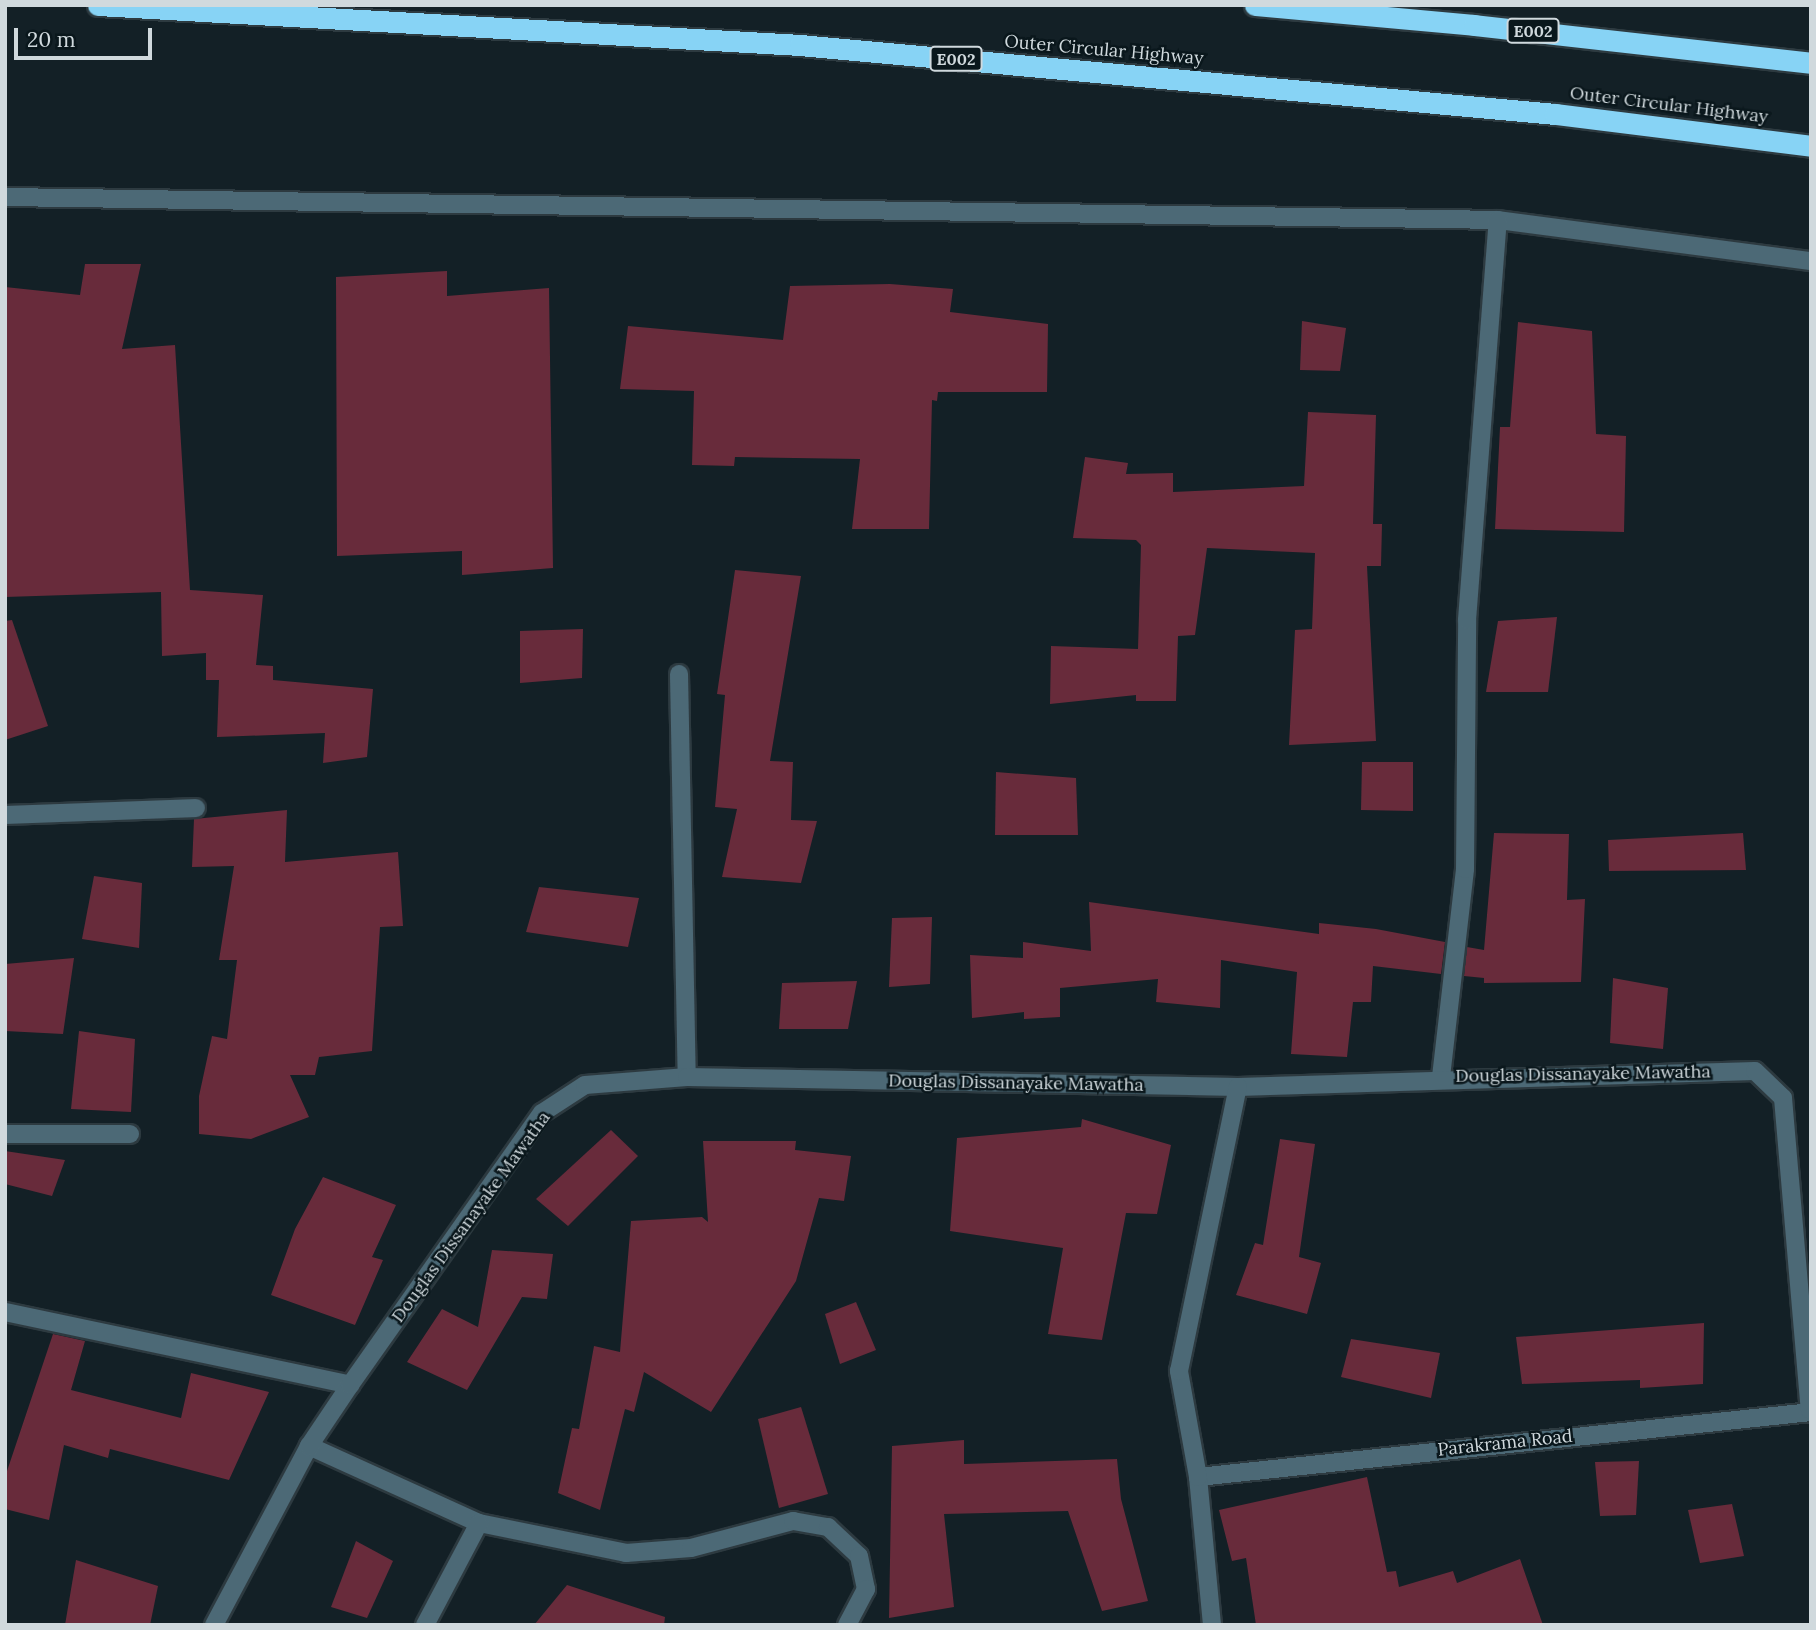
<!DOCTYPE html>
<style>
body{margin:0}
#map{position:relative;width:1816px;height:1630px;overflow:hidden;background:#132026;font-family:Lora,serif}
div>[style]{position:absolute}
.building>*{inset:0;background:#682b3b}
.roads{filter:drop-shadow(2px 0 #2d3a40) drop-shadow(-2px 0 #2d3a40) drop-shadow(0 2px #2d3a40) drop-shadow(0 -2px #2d3a40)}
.minor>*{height:18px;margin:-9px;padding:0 9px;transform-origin:9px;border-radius:9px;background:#4c6976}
.highway>*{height:21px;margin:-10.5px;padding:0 10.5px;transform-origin:10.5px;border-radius:10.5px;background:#87d3f5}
span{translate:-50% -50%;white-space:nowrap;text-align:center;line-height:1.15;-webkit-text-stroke:5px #0a171c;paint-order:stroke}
.shield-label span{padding:2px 5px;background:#0a171c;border:2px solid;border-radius:5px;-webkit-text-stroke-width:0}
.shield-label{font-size:16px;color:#d0d9dd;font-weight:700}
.street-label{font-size:18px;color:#d0d9dd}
.frame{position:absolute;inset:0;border:7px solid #d0d9dd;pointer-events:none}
.scale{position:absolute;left:14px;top:28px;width:138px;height:32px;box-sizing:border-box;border:4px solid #d0d9dd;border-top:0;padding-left:9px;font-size:21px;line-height:24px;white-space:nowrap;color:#d0d9dd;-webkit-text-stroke:5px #0a171c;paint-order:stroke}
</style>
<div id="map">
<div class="building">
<i style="clip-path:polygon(85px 264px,141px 264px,122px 349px,175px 345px,190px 590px,263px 595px,256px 665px,273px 666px,273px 680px,373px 689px,367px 757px,323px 763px,325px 733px,217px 737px,219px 680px,206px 680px,206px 653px,162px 656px,161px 592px,5px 597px,5px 287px,80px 295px)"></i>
<i style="clip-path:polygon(447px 271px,447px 296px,549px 288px,553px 568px,462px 575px,462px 551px,337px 556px,336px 277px)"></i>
<i style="clip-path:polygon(890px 284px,953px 289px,950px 312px,1048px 324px,1047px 392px,938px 392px,937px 401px,932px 400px,929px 529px,852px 529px,860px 459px,735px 457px,734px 466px,692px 465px,694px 391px,620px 389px,628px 326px,783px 340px,790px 286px)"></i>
<i style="clip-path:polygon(1302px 321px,1346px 328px,1340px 371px,1300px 370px)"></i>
<i style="clip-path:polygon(1518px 322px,1592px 331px,1596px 434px,1626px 436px,1624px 532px,1495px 529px,1500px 427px,1510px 427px)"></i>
<i style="clip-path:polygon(1308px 412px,1376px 415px,1373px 524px,1382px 524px,1381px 566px,1367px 566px,1376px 741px,1289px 745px,1295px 630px,1312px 629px,1315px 553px,1207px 548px,1195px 635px,1178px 636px,1176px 701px,1136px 701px,1136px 695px,1050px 704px,1051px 646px,1138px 649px,1141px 545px,1136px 540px,1073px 538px,1085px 457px,1128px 463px,1126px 474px,1173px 473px,1173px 492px,1304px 486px)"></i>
<i style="clip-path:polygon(735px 570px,801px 576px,770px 761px,793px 762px,791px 820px,817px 821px,801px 883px,722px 877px,737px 809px,715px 807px,725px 695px,717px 694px)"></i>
<i style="clip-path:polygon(1557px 617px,1548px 692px,1486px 692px,1498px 621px)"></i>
<i style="clip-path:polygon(12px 620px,48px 726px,5px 740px,5px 621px)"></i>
<i style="clip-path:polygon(583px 629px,582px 678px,520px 683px,520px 631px)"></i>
<i style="clip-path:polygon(1362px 762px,1413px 762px,1413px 811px,1361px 810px)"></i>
<i style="clip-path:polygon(996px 772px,1076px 778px,1078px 835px,995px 835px)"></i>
<i style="clip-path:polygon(287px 810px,285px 862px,398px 852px,403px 926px,380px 927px,372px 1051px,319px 1057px,315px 1075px,290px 1075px,309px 1117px,251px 1139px,199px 1134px,199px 1096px,212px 1036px,227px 1039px,237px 960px,219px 960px,234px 866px,192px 867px,194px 819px)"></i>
<i style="clip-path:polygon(1494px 833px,1569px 834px,1567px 900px,1585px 899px,1581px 982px,1484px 983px,1484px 978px,1464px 976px,1467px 947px,1484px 950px)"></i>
<i style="clip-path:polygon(1743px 833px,1746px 870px,1609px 871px,1608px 840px)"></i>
<i style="clip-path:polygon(94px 876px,142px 883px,139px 948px,82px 939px)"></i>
<i style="clip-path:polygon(539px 887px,639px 898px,628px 947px,526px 932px)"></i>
<i style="clip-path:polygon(1089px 902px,1319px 934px,1319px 923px,1376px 929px,1445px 942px,1441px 974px,1373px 966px,1371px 1002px,1353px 1002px,1347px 1057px,1291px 1054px,1297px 972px,1221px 960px,1220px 1008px,1156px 1002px,1158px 979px,1060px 988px,1060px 1017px,1024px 1019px,1024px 1012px,972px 1018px,970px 955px,1023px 958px,1023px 942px,1091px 951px)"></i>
<i style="clip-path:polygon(932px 917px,930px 984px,889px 987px,892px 918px)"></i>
<i style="clip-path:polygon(74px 958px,63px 1034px,5px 1031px,5px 964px)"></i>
<i style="clip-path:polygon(1613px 978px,1668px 988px,1663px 1049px,1610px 1043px)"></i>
<i style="clip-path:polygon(857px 981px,848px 1029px,779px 1029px,782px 983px)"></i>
<i style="clip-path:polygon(79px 1031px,135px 1039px,131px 1112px,71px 1109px)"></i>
<i style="clip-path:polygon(1082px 1119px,1171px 1145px,1157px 1214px,1126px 1213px,1102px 1340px,1048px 1334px,1063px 1248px,950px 1231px,957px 1138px,1081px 1127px)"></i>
<i style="clip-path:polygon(611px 1130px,638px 1156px,568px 1226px,536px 1199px)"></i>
<i style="clip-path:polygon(1280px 1139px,1315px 1144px,1299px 1257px,1321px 1263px,1307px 1314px,1236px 1295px,1255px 1243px,1263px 1245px)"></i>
<i style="clip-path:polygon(703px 1141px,796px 1141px,795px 1150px,851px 1156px,844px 1201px,819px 1198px,796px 1281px,711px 1412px,644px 1372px,634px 1412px,625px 1409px,600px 1510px,558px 1493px,572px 1428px,579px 1429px,594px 1346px,620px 1352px,631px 1221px,702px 1217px,708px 1222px)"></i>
<i style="clip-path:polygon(5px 1151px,65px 1160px,52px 1196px,5px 1184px)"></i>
<i style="clip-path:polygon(323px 1177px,396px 1205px,372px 1257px,383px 1260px,355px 1325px,271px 1295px,295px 1229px)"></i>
<i style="clip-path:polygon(492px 1250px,553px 1254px,547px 1299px,522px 1297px,467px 1390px,407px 1362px,442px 1309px,478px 1327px)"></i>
<i style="clip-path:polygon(856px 1302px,876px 1350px,840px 1364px,825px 1314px)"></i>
<i style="clip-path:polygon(1704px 1323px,1703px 1384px,1640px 1388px,1640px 1380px,1522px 1384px,1516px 1337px)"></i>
<i style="clip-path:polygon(53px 1334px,85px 1341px,71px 1390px,181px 1418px,191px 1373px,269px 1392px,229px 1480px,110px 1449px,108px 1458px,64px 1445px,49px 1520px,5px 1509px,5px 1477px)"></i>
<i style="clip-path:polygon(1351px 1339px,1440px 1353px,1431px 1398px,1341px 1377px)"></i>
<i style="clip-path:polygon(801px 1407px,828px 1494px,779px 1508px,758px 1419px)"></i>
<i style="clip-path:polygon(964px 1440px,964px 1464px,1117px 1459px,1121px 1499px,1148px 1601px,1102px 1611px,1068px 1511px,944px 1514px,954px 1607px,889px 1618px,892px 1446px)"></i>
<i style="clip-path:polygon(1639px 1461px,1636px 1515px,1600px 1516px,1595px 1462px)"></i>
<i style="clip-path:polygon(1367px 1477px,1387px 1572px,1396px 1571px,1399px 1587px,1453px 1571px,1457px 1583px,1520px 1559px,1543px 1625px,1256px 1625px,1246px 1558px,1232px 1561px,1219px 1510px)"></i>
<i style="clip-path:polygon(1732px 1504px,1744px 1556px,1700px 1563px,1688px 1510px)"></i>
<i style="clip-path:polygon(356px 1541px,393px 1561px,367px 1618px,331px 1607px)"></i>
<i style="clip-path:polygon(76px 1560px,158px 1586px,150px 1625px,65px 1625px)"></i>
<i style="clip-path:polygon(567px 1585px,665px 1617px,664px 1625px,534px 1625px)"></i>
</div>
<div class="roads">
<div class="minor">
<i style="left:5px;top:197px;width:1493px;rotate:0.88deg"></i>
<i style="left:1498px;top:220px;width:316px;rotate:7.5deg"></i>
<i style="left:679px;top:674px;width:403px;rotate:88.9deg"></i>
<i style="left:5px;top:815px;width:191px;rotate:-2.1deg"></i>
<i style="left:1441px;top:1077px;width:209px;rotate:-83.4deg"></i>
<i style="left:1465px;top:869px;width:249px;rotate:-89.5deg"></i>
<i style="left:1467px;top:620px;width:401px;rotate:-85.6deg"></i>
<i style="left:5px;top:1134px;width:125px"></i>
<i style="left:5px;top:1312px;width:353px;rotate:11.9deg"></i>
<i style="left:309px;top:1446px;width:187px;rotate:24.4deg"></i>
<i style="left:479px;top:1523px;width:150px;rotate:11.5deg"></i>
<i style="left:626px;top:1553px;width:65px;rotate:-4.4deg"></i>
<i style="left:691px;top:1548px;width:106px;rotate:-14.8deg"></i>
<i style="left:793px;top:1521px;width:36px;rotate:10deg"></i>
<i style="left:828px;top:1527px;width:42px;rotate:43.1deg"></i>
<i style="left:859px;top:1556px;width:34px;rotate:78deg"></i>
<i style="left:866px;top:1589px;width:41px;rotate:117.8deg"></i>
<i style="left:1198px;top:1477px;width:616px;rotate:-6.05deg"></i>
<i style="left:214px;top:1625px;width:203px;rotate:-62deg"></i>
<i style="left:309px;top:1446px;width:73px;rotate:-56.1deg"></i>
<i style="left:350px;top:1385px;width:333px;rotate:-54.8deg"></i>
<i style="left:542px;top:1113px;width:51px;rotate:-33.1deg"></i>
<i style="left:585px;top:1085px;width:102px;rotate:-4.5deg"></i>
<i style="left:687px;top:1077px;width:551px;rotate:1.04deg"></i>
<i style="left:1238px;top:1087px;width:517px;rotate:-1.77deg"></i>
<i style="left:1755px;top:1071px;width:39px;rotate:44deg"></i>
<i style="left:1783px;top:1098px;width:313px;rotate:85.1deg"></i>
<i style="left:425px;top:1625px;width:115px;rotate:-62.1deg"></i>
<i style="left:1212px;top:1625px;width:149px;rotate:-95.4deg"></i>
<i style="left:1198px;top:1477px;width:108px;rotate:-100.2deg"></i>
<i style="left:1179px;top:1371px;width:290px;rotate:-78.3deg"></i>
</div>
<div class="highway">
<i style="left:98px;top:5px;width:703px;rotate:3.26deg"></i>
<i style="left:800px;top:45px;width:758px;rotate:5.22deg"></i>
<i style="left:1555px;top:114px;width:258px;rotate:7.1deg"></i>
<i style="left:1255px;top:5px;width:220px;rotate:5.2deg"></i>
<i style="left:1474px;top:25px;width:339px;rotate:6.4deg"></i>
</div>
</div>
<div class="shield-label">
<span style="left:1533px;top:31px">E002</span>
<span style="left:956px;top:59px">E002</span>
</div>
<div class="street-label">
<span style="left:1104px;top:50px;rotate:5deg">Outer Circular Highway</span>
<span style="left:1669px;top:105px;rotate:7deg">Outer Circular Highway</span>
<span style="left:1583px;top:1074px;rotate:-1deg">Douglas Dissanayake Mawatha</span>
<span style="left:1016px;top:1083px;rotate:1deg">Douglas Dissanayake Mawatha</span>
<span style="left:471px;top:1217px;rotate:-54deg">Douglas Dissanayake Mawatha</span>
<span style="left:1505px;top:1443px;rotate:-6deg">Parakrama Road</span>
</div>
<div class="frame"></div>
<div class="scale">20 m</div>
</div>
